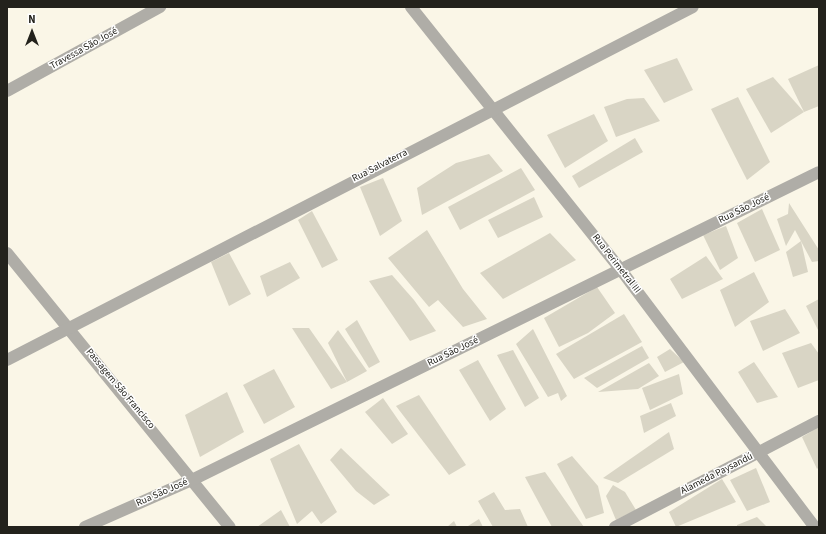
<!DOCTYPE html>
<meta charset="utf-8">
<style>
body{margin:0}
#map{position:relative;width:826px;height:534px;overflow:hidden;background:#faf6e7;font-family:"Source Sans 3",sans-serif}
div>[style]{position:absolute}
.building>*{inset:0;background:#d9d5c5}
.minor>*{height:12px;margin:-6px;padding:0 6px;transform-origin:6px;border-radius:6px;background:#afada7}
span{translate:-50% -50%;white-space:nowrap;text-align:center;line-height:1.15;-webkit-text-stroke:3px #fff;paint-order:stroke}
.street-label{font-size:10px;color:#23221c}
.frame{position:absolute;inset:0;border:8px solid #23221c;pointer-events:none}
.north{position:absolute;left:12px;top:12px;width:40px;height:40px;-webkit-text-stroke:3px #fff;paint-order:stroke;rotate:0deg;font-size:11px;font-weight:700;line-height:16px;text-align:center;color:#23221c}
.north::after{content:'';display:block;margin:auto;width:14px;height:18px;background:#23221c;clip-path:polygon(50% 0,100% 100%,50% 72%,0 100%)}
</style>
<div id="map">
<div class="building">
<i style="clip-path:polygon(677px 58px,693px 90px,664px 103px,644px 70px)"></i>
<i style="clip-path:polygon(819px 65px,819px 106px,804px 112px,788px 79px)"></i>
<i style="clip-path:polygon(773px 77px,804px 112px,771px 133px,746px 89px)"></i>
<i style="clip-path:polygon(738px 97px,770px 162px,747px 180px,711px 109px)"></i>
<i style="clip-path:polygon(644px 98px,660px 121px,616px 137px,604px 107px,627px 99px)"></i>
<i style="clip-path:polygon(594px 114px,608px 141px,565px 168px,547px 135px)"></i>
<i style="clip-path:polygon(635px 138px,643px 152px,579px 188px,572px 176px)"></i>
<i style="clip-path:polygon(489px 154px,503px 171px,422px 215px,417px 188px,456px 163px)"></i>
<i style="clip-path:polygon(521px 168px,535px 190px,460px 230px,448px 207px)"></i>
<i style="clip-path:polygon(383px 178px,402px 221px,380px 236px,360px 187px)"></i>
<i style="clip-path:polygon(534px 197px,543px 217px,498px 238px,488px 220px)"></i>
<i style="clip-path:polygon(789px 203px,819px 250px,819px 261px,812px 262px,795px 230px,786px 246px,777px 219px,788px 214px)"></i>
<i style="clip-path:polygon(762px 209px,780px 250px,755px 262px,737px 223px)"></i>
<i style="clip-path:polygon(312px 211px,338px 260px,322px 268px,298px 220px)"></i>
<i style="clip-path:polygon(726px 226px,738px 258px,720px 270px,703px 235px)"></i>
<i style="clip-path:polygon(427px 230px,463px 289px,487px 319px,463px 327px,438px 300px,429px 307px,388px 258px)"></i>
<i style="clip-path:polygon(550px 233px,576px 260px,503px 299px,480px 273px)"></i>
<i style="clip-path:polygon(801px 241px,808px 272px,793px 277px,786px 252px)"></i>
<i style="clip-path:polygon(229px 253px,251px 294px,229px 306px,211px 262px)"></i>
<i style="clip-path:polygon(706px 256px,723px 279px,682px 299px,670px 279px)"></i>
<i style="clip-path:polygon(290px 262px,300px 278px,267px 297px,260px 276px)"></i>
<i style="clip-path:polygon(754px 272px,769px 302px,735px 327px,720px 290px)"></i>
<i style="clip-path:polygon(392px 275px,414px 300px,436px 331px,410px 341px,369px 281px)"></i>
<i style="clip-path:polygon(597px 287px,615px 313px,588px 333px,559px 347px,544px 318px)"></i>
<i style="clip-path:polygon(819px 299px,819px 332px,806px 306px)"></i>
<i style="clip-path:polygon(785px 309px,800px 333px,763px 351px,750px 321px)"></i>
<i style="clip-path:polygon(624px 314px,642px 342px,574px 379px,556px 354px)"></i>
<i style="clip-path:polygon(357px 320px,380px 362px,369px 368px,345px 329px)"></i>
<i style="clip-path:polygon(292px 328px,309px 328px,347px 382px,331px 389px)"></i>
<i style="clip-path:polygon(533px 329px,567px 396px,561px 401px,558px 393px,548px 397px,516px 344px)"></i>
<i style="clip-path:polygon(338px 330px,367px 371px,347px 382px,328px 343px)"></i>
<i style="clip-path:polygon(811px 343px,819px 354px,819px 380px,798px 388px,782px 353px)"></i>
<i style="clip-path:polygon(642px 346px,649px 358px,597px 388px,584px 378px)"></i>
<i style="clip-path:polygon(670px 349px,684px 362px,665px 372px,657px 357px)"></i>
<i style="clip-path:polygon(513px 350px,539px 398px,525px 407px,497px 355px)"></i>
<i style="clip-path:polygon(478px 360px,506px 409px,490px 421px,459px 370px)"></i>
<i style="clip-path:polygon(754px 362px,778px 397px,757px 403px,738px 372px)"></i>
<i style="clip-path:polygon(649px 363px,659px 376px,638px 389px,598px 392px)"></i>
<i style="clip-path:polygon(274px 369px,295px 407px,264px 424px,243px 385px)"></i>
<i style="clip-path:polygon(679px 374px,683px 394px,650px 410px,642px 388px)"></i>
<i style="clip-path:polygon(227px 392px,244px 432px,200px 457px,185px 415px)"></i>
<i style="clip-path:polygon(419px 395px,466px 465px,449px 475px,396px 406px)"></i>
<i style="clip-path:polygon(383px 398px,408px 434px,392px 444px,365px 412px)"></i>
<i style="clip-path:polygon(671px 403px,676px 416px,644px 433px,640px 416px)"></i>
<i style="clip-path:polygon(819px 427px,819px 467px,817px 469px,802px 437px)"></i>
<i style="clip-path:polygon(669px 432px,674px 449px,618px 483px,603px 478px)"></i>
<i style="clip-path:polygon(299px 444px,337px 512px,321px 524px,312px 511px,297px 524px,270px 459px)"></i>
<i style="clip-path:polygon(341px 448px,390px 495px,374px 505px,356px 491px,330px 460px)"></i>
<i style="clip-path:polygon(572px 456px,598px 486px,604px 513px,586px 519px,557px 464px)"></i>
<i style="clip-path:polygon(756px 468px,770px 502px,747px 511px,730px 480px)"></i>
<i style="clip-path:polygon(545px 472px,584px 527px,552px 527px,525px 477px)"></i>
<i style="clip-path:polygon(722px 479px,736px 502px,676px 527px,669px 512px)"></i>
<i style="clip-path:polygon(613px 485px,625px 492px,636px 510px,616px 520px,606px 496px)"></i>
<i style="clip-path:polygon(494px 492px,505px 510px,520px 509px,528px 527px,493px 527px,478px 501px)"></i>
<i style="clip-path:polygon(281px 510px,290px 527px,257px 527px)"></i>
<i style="clip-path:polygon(757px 517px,767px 527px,737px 527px,737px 525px)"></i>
<i style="clip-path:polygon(479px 519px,483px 527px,468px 527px,468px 526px)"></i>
<i style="clip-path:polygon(454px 521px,457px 527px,447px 527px)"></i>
</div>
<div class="minor">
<i style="left:411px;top:7px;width:337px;rotate:51.4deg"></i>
<i style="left:621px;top:270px;width:322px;rotate:53deg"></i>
<i style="left:7px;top:91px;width:175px;rotate:-28.8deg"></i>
<i style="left:7px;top:253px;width:353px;rotate:50.9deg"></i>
<i style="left:7px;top:360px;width:771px;rotate:-27.23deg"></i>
<i style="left:85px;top:527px;width:119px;rotate:-23.8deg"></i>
<i style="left:194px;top:479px;width:696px;rotate:-26.16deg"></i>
<i style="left:615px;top:527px;width:230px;rotate:-27.5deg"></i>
</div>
<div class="street-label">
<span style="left:84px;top:49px;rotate:-29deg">Travessa São José</span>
<span style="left:380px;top:166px;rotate:-27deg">Rua Salvaterra</span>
<span style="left:744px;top:209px;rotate:-26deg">Rua São José</span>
<span style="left:616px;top:264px;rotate:52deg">Rua Perimetral III</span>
<span style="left:453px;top:352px;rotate:-26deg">Rua São José</span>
<span style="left:120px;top:389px;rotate:50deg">Passagem São Francisco</span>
<span style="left:717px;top:474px;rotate:-27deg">Alameda Paysandú</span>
<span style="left:162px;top:493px;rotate:-24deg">Rua São José</span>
</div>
<div class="frame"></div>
<div class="north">N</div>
</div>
